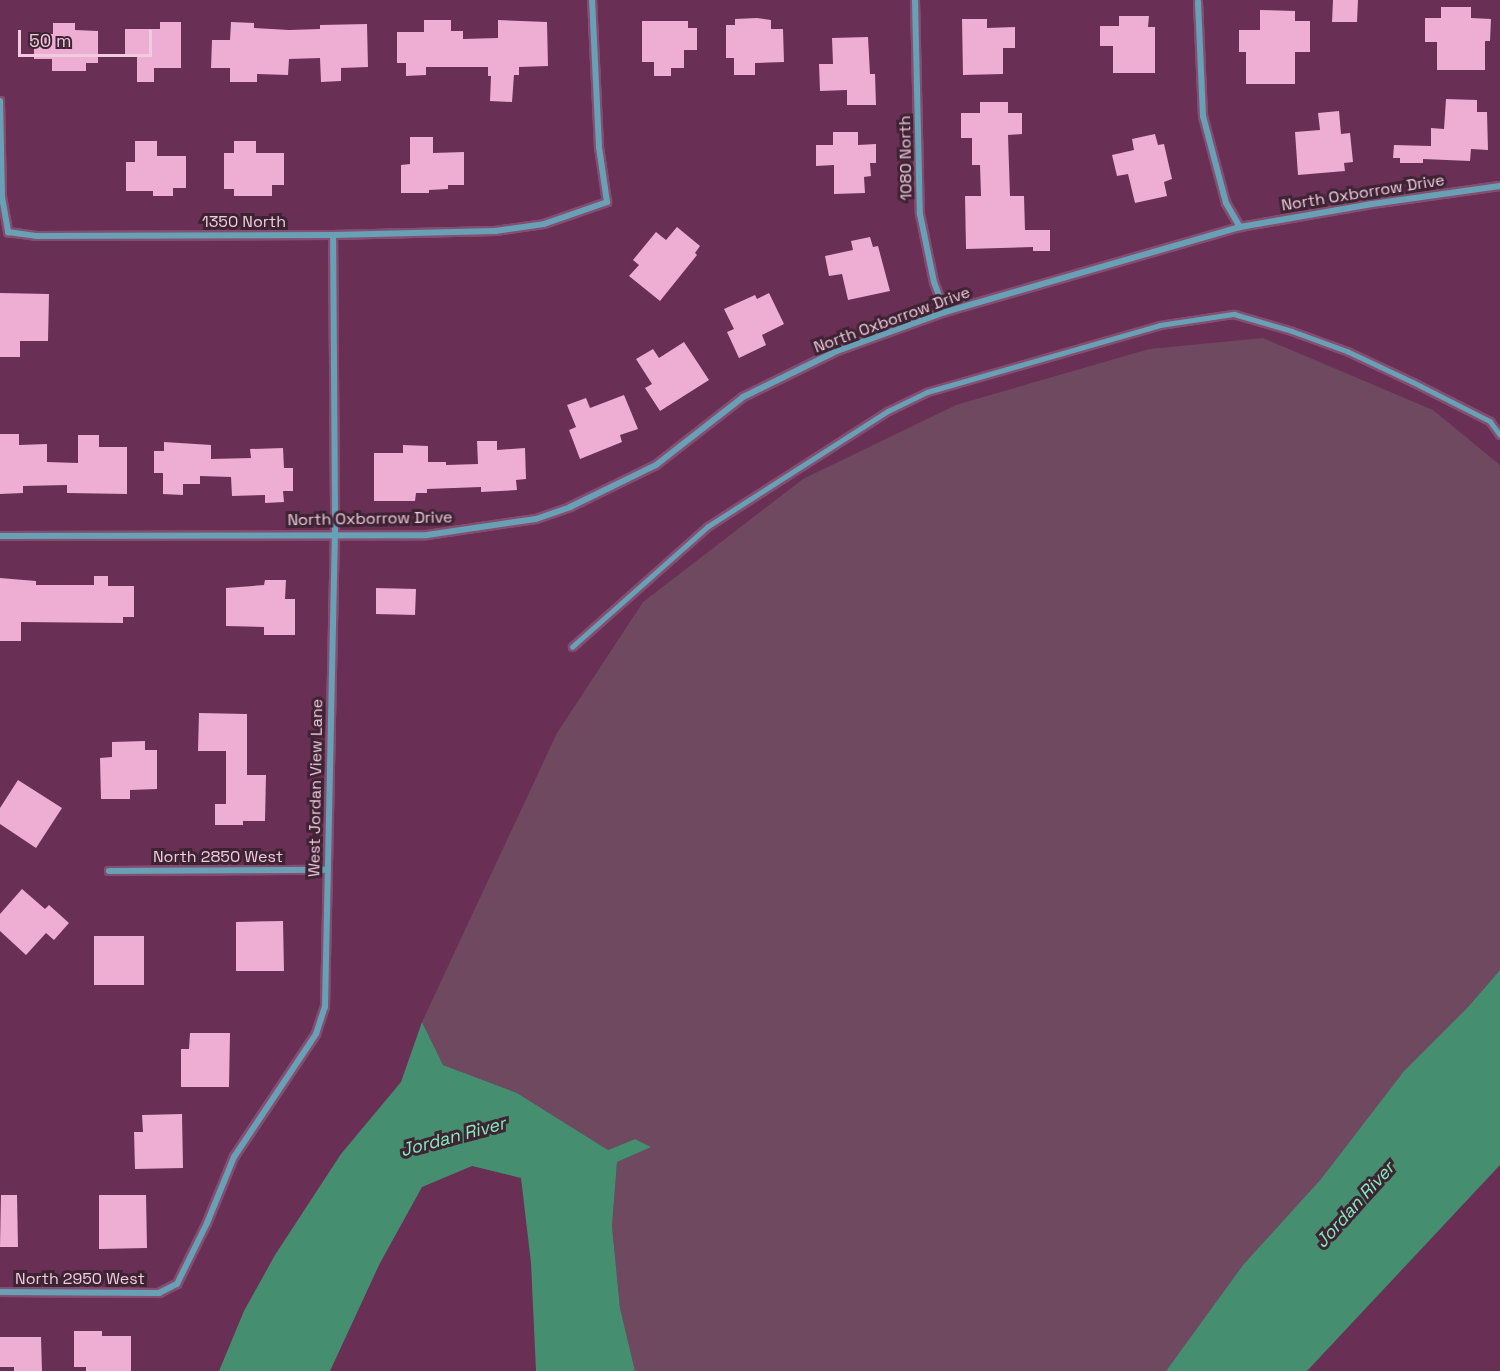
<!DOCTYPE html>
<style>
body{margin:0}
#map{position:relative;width:1500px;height:1371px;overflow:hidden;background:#692f54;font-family:"Space Grotesk",sans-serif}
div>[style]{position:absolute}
.green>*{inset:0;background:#6e495f}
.water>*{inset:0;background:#458f70}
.building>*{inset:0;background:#eeadd3}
.roads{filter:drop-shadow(2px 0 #844e70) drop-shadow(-2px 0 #844e70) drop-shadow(0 2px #844e70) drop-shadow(0 -2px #844e70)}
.lane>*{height:4.5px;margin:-2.25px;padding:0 2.25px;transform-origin:2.25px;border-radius:2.25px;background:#68a1b6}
.street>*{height:6px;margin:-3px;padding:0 3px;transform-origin:3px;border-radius:3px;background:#68a1b6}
span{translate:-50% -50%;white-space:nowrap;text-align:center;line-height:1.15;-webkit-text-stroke:6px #3e2333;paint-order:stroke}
.street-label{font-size:16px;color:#f0cce1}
.water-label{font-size:18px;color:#83edbe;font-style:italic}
.scale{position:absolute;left:18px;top:30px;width:134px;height:27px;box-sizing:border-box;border:3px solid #f0cce1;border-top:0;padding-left:8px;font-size:18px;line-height:21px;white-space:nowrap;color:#f0cce1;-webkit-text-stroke:4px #3e2333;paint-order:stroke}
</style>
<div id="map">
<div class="green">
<i style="clip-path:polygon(1263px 338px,1433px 410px,1500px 465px,1500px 970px,1468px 1007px,1404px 1071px,1321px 1179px,1243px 1265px,1166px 1371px,635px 1371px,620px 1308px,612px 1226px,617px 1162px,650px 1147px,635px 1139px,608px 1150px,517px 1093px,443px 1065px,422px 1022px,557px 733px,643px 602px,803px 479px,956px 405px,1149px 349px)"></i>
</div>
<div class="water">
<i style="clip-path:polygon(1500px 970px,1500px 1165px,1307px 1371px,1166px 1371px,1243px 1265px,1321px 1179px,1404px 1071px,1468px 1007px)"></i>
<i style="clip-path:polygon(422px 1022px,443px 1065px,517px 1093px,608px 1150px,635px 1139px,651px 1147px,617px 1162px,612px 1226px,620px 1308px,635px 1371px,536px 1371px,531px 1263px,521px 1178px,472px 1166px,422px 1187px,380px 1263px,330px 1371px,219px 1371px,244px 1311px,275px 1255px,341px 1154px,401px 1082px)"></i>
</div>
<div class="building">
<i style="clip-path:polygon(1333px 0,1358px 0,1357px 22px,1332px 22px)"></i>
<i style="clip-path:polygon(1441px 7px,1471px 7px,1471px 18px,1491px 19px,1490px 41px,1485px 41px,1485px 70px,1437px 70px,1437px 42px,1425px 42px,1425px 18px,1441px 18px)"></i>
<i style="clip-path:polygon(1260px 10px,1295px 11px,1295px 21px,1310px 21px,1310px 52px,1295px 52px,1295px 84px,1246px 84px,1246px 52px,1239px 52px,1239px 30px,1260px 30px)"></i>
<i style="clip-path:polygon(1119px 16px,1149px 16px,1148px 27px,1155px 27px,1155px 73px,1113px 73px,1113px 46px,1100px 46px,1100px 26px,1119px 26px)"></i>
<i style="clip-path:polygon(757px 18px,771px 20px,771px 29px,783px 29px,784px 62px,755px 63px,755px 75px,734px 75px,734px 58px,726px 58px,726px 25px,735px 25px,735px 19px)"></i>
<i style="clip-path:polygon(962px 19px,987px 19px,987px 28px,1015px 27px,1015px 48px,1003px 48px,1003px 74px,963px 75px)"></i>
<i style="clip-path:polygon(424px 20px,451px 20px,451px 31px,463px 31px,463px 39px,498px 38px,498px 20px,547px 22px,548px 66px,519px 67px,519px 75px,514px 75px,512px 102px,490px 101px,491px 76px,488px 76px,488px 67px,426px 67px,426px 75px,406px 76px,406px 63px,397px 63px,397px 32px,424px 32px)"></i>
<i style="clip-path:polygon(642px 21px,688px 21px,688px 28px,697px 28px,697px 50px,684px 50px,684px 68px,671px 68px,671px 76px,654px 76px,654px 62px,642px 62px)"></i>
<i style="clip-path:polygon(160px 22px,181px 22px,181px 68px,154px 68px,154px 82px,137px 82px,137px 54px,125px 54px,125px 29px,160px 29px)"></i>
<i style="clip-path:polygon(231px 22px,254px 23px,254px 28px,289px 30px,320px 29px,320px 25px,367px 24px,368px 67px,341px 68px,341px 81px,321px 82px,320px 58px,289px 59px,288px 75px,257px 74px,257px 82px,230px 82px,230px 68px,211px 68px,212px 40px,230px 40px)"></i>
<i style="clip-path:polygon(53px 23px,75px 23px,75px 30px,98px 31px,98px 63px,86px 63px,86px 71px,52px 71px,52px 59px,34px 59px,34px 34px,53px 34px)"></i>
<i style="clip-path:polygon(868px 37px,870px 74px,875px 74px,876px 105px,847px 105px,847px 90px,820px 91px,819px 64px,833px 64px,832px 38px)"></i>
<i style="clip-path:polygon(1446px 99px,1477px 100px,1477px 112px,1487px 112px,1488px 150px,1471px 149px,1470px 161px,1423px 159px,1423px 163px,1400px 163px,1400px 158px,1393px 158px,1394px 145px,1431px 146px,1431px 128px,1444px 129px)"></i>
<i style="clip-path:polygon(980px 102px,1008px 102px,1008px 113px,1022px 113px,1022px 134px,1008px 135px,1010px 196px,1024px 196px,1025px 230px,1050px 230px,1050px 251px,1033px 251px,1033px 247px,966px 249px,965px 196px,981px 196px,980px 165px,972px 165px,972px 138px,961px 138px,961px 113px,980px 113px)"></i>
<i style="clip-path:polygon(1339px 111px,1341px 134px,1350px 133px,1353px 162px,1344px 163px,1345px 171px,1298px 175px,1295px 132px,1320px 130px,1318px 113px)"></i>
<i style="clip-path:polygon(833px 132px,858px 132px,858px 145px,876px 144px,876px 163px,870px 163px,871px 176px,864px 177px,865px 193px,834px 194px,834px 165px,816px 166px,816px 145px,833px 145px)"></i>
<i style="clip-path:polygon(1155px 134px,1158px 145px,1164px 144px,1172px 179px,1164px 182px,1167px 196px,1135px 203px,1128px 174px,1117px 176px,1112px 155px,1134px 150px,1132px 139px)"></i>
<i style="clip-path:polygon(410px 137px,433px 137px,433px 153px,464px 152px,464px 185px,448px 185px,448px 189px,429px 190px,429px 193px,401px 193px,401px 165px,410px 164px)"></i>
<i style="clip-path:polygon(135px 141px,157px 141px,157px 156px,186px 156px,186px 188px,173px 188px,173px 196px,153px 196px,153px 191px,126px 191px,126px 162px,135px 162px)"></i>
<i style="clip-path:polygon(234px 141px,256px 141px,256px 153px,284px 153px,284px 185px,272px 185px,272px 196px,234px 196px,234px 189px,224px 189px,224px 153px,234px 153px)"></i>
<i style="clip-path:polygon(677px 227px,700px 246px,695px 253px,697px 255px,660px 301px,629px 276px,639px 265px,633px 260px,656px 232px,666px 240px)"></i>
<i style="clip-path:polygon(870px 237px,873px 247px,878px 246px,890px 291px,848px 300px,842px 274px,829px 276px,825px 256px,853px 250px,851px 241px)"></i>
<i style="clip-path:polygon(0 293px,49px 294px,48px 341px,20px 341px,20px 357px,0 357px)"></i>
<i style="clip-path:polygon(769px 293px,784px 324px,762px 335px,766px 345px,739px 358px,727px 332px,734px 329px,724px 309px,755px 295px,757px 299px)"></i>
<i style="clip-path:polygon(684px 342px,709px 380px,660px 411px,645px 388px,652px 384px,636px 359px,653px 349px,659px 358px)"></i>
<i style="clip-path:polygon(624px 395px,638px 429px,620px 435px,622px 442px,580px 459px,569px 430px,576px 427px,567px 405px,586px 398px,590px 408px)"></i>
<i style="clip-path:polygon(0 434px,19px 434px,19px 445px,47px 444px,47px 462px,78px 463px,78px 435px,99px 435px,99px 447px,127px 447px,127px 494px,67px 493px,67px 485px,23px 486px,23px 493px,0 494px)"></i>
<i style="clip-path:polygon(477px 441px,497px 441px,497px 450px,525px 448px,526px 479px,516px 480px,517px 490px,481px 492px,481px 487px,427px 489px,427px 493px,416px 493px,415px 501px,374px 501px,374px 453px,403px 453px,403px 445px,428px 446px,428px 462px,446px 462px,446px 465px,478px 464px)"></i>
<i style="clip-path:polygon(164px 442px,211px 445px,211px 459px,251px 458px,250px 449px,283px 448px,284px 468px,293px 468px,293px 491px,283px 491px,284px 502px,265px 503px,265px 495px,232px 496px,231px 477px,200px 476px,200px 484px,183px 484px,183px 495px,163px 494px,163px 473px,154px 473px,154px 451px,164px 451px)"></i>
<i style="clip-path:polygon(94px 576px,108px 576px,108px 586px,134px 586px,134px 617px,123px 617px,123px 623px,21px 622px,21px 641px,0 641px,0 578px,36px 581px,36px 585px,94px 585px)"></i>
<i style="clip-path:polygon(265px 580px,286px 580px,285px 599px,295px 599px,295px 635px,264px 635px,264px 627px,226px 626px,226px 588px,264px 585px)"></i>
<i style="clip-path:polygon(376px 588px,416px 589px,415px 615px,376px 614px)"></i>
<i style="clip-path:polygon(199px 713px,247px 714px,247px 775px,266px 775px,265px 821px,243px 821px,243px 825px,215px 825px,215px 804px,226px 804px,226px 751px,198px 751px)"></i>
<i style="clip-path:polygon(145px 741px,145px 750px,157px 750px,157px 789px,130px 790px,130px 799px,101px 799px,100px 758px,112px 757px,112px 742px)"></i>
<i style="clip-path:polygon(18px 780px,62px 808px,36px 848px,0 824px,0 808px)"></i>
<i style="clip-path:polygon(22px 889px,45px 909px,49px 905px,69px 923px,54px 940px,46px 933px,26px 955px,0 931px,0 914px)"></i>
<i style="clip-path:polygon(283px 921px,284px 971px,236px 971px,236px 922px)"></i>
<i style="clip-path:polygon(94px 936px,144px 936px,144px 985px,94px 985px)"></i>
<i style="clip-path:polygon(190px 1033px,230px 1033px,229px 1087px,181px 1087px,181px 1049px,189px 1049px)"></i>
<i style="clip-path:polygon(182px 1114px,183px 1168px,135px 1169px,134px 1132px,143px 1132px,142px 1115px)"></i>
<i style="clip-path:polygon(1px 1195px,17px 1195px,18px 1247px,0 1247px)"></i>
<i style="clip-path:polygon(99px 1195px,146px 1195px,147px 1248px,99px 1249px)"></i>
<i style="clip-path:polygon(74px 1331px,102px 1331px,102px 1336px,131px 1336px,131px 1371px,86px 1371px,86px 1367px,74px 1367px)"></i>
<i style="clip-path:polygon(0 1337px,41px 1337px,42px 1371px,14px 1371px,14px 1367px,0 1367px)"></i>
</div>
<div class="roads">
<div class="lane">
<i style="left:572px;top:647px;width:181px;rotate:-41.6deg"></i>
<i style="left:707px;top:527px;width:215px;rotate:-32.7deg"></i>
<i style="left:888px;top:411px;width:43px;rotate:-26deg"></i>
<i style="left:927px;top:392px;width:242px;rotate:-16deg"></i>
<i style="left:1160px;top:325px;width:75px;rotate:-8.5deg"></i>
<i style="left:1234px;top:314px;width:60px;rotate:16.3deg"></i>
<i style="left:1292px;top:331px;width:59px;rotate:20deg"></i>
<i style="left:1347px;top:351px;width:73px;rotate:25.2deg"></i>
<i style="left:1413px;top:382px;width:86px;rotate:26.9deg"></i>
<i style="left:1490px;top:421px;width:17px;rotate:54deg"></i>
</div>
<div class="street">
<i style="left:915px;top:0;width:214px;rotate:88.7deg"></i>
<i style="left:920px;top:214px;width:69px;rotate:78.4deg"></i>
<i style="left:934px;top:282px;width:32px;rotate:70deg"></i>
<i style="left:1198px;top:2px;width:114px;rotate:87.5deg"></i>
<i style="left:1203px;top:116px;width:90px;rotate:75.2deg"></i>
<i style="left:1226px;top:203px;width:28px;rotate:60deg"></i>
<i style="left:0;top:101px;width:96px;rotate:88.8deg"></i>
<i style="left:2px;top:197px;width:36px;rotate:80deg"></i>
<i style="left:8px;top:232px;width:28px;rotate:8deg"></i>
<i style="left:36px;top:236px;width:297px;rotate:-0.2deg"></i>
<i style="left:333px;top:235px;width:162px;rotate:-1.4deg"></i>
<i style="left:495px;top:231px;width:49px;rotate:-8.1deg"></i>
<i style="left:544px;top:224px;width:67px;rotate:-19.2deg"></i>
<i style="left:607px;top:202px;width:56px;rotate:-98.3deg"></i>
<i style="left:599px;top:147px;width:147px;rotate:-92.7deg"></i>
<i style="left:0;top:536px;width:427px;rotate:-0.1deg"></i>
<i style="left:427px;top:535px;width:110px;rotate:-8.4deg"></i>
<i style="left:536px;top:519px;width:36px;rotate:-19deg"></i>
<i style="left:570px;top:507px;width:96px;rotate:-26deg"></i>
<i style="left:656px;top:465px;width:110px;rotate:-38deg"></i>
<i style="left:743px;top:397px;width:105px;rotate:-26.1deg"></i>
<i style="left:837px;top:351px;width:115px;rotate:-19.9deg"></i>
<i style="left:945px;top:312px;width:307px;rotate:-16.1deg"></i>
<i style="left:1240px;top:227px;width:134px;rotate:-9.9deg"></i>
<i style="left:1372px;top:204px;width:129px;rotate:-8deg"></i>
<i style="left:109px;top:871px;width:219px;rotate:-0.3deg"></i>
<i style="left:0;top:1292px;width:159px;rotate:0.4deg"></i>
<i style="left:159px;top:1293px;width:20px;rotate:-27deg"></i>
<i style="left:177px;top:1284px;width:68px;rotate:-63.8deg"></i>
<i style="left:207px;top:1223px;width:71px;rotate:-67.8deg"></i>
<i style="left:234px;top:1157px;width:148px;rotate:-56.3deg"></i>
<i style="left:316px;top:1034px;width:28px;rotate:-72deg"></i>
<i style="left:325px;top:1007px;width:495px;rotate:-88.8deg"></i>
<i style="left:335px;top:512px;width:277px;rotate:-90.4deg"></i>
</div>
</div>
<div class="street-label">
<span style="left:906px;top:158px;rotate:-91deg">1080 North</span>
<span style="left:1363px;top:193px;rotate:-9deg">North Oxborrow Drive</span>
<span style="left:244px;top:222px">1350 North</span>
<span style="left:892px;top:320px;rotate:-20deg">North Oxborrow Drive</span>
<span style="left:370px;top:519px;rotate:-1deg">North Oxborrow Drive</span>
<span style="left:316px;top:788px;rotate:-89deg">West Jordan View Lane</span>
<span style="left:218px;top:857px">North 2850 West</span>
<span style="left:80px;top:1279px">North 2950 West</span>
</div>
<div class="water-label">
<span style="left:453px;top:1137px;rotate:-15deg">Jordan River</span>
<span style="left:1355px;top:1205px;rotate:-48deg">Jordan River</span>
</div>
<div class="scale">50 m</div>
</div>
